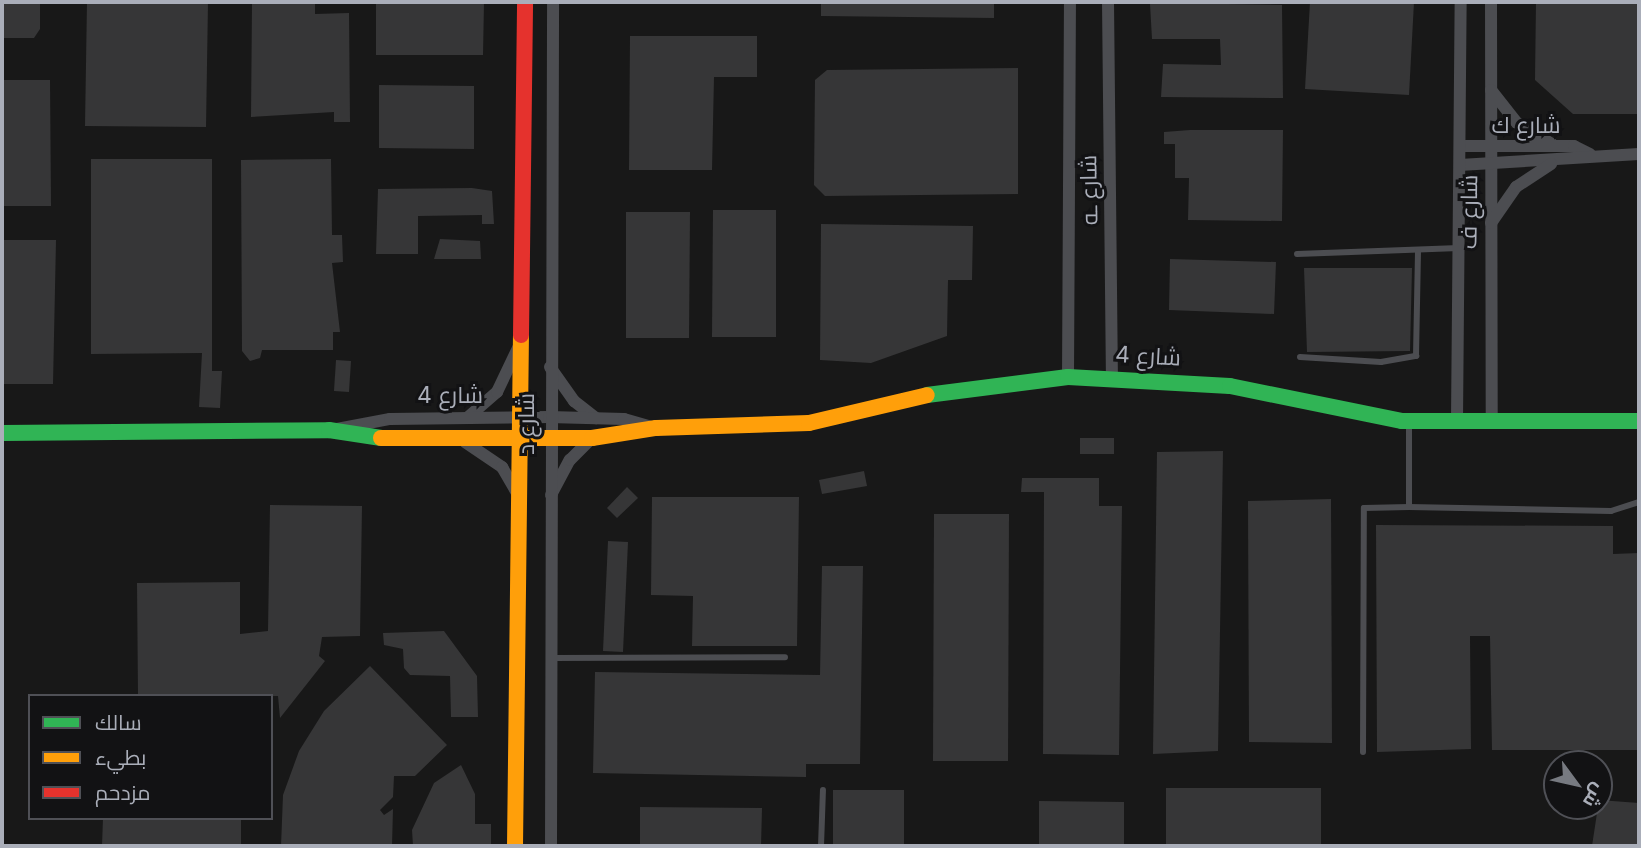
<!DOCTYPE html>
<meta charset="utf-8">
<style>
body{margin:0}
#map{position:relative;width:1641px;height:848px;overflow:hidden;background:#181818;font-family:Inter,Cairo,sans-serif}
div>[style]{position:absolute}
.building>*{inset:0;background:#363637}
.lane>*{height:6px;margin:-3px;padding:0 3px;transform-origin:3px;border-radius:3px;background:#4c4d51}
.street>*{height:12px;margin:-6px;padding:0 6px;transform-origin:6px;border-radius:6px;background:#4c4d51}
.fast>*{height:16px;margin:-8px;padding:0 8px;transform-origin:8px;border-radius:8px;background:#30b455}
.slow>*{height:16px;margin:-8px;padding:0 8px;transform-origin:8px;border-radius:8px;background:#ff9f0a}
.jam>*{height:16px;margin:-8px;padding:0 8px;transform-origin:8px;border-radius:8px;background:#e5322d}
span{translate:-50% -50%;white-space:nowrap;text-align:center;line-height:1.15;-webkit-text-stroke:6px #121214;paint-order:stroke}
.street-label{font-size:23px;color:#aaaeb9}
.frame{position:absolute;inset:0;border:4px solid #aaaeb9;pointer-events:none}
.legend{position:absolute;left:28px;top:694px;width:245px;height:126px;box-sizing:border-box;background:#121214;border:2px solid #4f5056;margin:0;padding:9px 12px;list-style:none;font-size:21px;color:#aaaeb9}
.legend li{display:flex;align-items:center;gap:14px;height:35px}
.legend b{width:35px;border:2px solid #4f5056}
.north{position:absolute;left:1543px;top:750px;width:70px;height:70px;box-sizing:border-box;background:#121214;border:2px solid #4f5056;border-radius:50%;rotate:123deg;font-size:19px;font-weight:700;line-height:28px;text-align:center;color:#aaaeb9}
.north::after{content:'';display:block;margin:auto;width:24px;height:32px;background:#777a81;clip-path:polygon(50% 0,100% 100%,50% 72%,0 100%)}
</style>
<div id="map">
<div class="building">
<i style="clip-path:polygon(2px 2px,40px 2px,40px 29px,34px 38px,2px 38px)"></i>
<i style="clip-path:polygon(87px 2px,208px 2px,206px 127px,85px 126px)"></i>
<i style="clip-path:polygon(252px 2px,315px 2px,315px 14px,349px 13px,350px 122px,334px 122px,334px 112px,251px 117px)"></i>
<i style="clip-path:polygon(376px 2px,484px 2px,483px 55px,376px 55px)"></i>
<i style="clip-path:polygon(821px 2px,994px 2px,994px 18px,821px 16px)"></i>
<i style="clip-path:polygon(1310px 2px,1414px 2px,1409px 95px,1305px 89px)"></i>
<i style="clip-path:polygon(1536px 2px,1639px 2px,1639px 114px,1573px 114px,1535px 80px)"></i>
<i style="clip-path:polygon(1166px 3px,1282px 5px,1283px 98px,1161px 97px,1163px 64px,1221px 65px,1220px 39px,1152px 39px,1150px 4px)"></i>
<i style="clip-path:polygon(630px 36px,757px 36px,757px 77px,714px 77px,712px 170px,629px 170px)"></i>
<i style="clip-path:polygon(1018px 68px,1018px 194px,825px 196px,814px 185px,815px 80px,827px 70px)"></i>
<i style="clip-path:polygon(2px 80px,50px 80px,51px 206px,2px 206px)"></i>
<i style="clip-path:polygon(379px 85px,474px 86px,474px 149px,379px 148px)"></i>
<i style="clip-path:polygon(1190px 130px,1283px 130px,1282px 221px,1188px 220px,1189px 178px,1175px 178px,1175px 144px,1164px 144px,1164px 132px)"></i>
<i style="clip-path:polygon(91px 159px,212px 159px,212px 371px,222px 371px,220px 408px,199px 407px,202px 353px,91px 354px)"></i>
<i style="clip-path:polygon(331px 159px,332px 235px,342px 235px,343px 262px,332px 263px,340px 332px,333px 332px,333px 350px,262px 350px,260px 358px,250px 361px,242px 351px,241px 160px)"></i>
<i style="clip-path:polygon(472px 188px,492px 191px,494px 224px,482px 224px,482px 215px,418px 216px,418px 254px,376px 254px,378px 189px)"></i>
<i style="clip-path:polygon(713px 210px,776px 210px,776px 337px,712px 337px)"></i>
<i style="clip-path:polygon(626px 212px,690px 212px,689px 338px,626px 338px)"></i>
<i style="clip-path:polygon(821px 224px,973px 226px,972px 280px,948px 280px,947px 336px,871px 363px,820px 360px)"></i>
<i style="clip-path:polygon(440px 239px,480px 241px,481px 259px,434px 259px)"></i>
<i style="clip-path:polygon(2px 240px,56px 240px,53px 384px,2px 384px)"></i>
<i style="clip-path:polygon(1170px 259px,1276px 262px,1274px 314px,1169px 310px)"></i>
<i style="clip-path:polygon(1304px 268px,1412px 268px,1410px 351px,1307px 352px)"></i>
<i style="clip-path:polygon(336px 360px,351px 361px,349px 392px,334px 391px)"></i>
<i style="clip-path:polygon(1080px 438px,1114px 438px,1114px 454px,1080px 454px)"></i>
<i style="clip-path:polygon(1223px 451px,1218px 751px,1153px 754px,1157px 452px)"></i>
<i style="clip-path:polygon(864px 471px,867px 486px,822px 494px,819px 480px)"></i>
<i style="clip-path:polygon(1022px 478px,1099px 478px,1099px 506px,1122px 506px,1119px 755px,1043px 754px,1044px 492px,1021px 492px)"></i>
<i style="clip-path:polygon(627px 487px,638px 498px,617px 518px,607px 508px)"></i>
<i style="clip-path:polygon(652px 497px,799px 497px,797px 646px,692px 646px,693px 596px,651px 595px)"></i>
<i style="clip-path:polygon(1331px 499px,1332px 743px,1249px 742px,1248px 501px)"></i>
<i style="clip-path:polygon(270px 505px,362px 506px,360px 636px,322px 637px,319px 656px,325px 661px,280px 718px,278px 696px,138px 696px,137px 583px,240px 582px,240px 634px,268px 631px)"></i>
<i style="clip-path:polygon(934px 514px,1009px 514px,1008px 761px,933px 761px)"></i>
<i style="clip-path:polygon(1376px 525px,1613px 526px,1613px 554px,1639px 553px,1639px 750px,1492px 750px,1490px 636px,1470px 636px,1471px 749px,1377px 752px)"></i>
<i style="clip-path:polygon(608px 541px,628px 542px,623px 652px,603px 651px)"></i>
<i style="clip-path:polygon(822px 566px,863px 566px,860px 764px,806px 764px,806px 777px,593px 773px,595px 672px,820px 675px)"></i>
<i style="clip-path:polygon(444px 631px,477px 676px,478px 717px,451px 717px,450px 676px,410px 675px,404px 668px,403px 649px,384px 645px,383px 633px)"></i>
<i style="clip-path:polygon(370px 666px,447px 745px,415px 776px,394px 776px,393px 797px,380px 810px,384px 815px,393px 809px,392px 846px,281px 846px,283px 795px,299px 751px,324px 711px)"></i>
<i style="clip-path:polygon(461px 765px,475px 794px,475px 824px,491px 824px,491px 846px,413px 846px,412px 830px,434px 783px)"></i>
<i style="clip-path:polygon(1166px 788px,1321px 788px,1321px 846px,1166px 846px)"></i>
<i style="clip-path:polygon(833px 790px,904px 790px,904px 846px,833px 846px)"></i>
<i style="clip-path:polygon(1599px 800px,1639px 803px,1639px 846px,1592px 846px)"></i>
<i style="clip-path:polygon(1039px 801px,1124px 802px,1124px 846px,1039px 846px)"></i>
<i style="clip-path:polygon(640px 807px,762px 808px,761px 846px,640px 846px)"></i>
<i style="clip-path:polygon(103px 818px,241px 818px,241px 846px,102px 846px)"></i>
</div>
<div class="lane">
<i style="left:1297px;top:254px;width:162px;rotate:-2.1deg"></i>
<i style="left:1300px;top:357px;width:81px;rotate:3.5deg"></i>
<i style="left:1381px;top:362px;width:36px;rotate:-10deg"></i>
<i style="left:1416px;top:356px;width:105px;rotate:-88.9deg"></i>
<i style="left:1409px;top:423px;width:84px;rotate:90deg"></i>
<i style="left:1409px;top:507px;width:202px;rotate:1.1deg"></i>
<i style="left:1611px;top:511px;width:29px;rotate:-18deg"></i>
<i style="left:552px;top:658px;width:233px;rotate:-0.2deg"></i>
<i style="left:1363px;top:752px;width:244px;rotate:-89.8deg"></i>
<i style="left:1364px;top:508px;width:45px;rotate:-1.3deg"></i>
<i style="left:821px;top:846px;width:56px;rotate:-88deg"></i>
</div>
<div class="street">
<i style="left:1108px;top:2px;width:375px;rotate:89.4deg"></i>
<i style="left:1491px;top:2px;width:420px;rotate:89.9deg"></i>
<i style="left:1491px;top:90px;width:42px;rotate:51.8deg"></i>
<i style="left:1517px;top:123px;width:41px;rotate:31deg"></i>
<i style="left:1460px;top:146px;width:114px"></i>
<i style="left:1574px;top:146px;width:18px;rotate:27deg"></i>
<i style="left:1460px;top:165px;width:179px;rotate:-3.5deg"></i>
<i style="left:1491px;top:223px;width:44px;rotate:-55.2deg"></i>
<i style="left:1516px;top:187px;width:42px;rotate:-33.3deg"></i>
<i style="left:550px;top:367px;width:42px;rotate:54.8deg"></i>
<i style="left:574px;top:401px;width:28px;rotate:38deg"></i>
<i style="left:1068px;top:377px;width:375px;rotate:-89.7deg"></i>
<i style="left:467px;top:418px;width:40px;rotate:-41deg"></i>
<i style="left:497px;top:392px;width:49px;rotate:-64.5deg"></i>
<i style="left:1457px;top:420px;width:418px;rotate:-89.5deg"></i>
<i style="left:337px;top:429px;width:54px;rotate:-10.7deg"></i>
<i style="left:390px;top:419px;width:159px;rotate:-0.7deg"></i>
<i style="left:549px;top:417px;width:75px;rotate:1.5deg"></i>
<i style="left:624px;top:419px;width:29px;rotate:16deg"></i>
<i style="left:465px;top:442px;width:45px;rotate:34deg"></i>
<i style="left:502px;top:467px;width:30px;rotate:60deg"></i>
<i style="left:551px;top:495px;width:40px;rotate:-62deg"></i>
<i style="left:570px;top:460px;width:31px;rotate:-45deg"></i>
<i style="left:551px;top:846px;width:844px;rotate:-89.86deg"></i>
</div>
<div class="fast">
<i style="left:927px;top:395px;width:142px;rotate:-7.3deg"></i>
<i style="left:1068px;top:377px;width:162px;rotate:3.2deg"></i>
<i style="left:1230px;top:386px;width:176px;rotate:11.5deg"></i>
<i style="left:1402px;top:421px;width:237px"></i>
<i style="left:2px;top:433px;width:327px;rotate:-0.5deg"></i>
<i style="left:329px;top:430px;width:53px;rotate:8.7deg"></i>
</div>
<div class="slow">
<i style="left:381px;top:438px;width:211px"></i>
<i style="left:592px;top:438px;width:65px;rotate:-8.9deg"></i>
<i style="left:656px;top:428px;width:153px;rotate:-1.9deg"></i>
<i style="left:809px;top:423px;width:121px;rotate:-13.3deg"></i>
<i style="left:515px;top:846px;width:511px;rotate:-89.33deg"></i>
</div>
<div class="jam">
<i style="left:521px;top:335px;width:333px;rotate:-89.3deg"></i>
</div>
<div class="street-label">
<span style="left:1526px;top:125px">شارع ك</span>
<span style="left:1089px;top:190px;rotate:-91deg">شارع ـه</span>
<span style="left:1469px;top:212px;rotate:-89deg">شارع ف</span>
<span style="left:1148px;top:356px;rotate:3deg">شارع 4</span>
<span style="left:450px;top:395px">شارع 4</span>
<span style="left:526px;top:424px;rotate:-90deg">شارع د</span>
</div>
<div class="frame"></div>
<ul class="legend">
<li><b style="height:9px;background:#30b455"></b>سالك</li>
<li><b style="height:9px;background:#ff9f0a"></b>بطيء</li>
<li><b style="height:9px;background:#e5322d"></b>مزدحم</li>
</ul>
<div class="north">ش</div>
</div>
